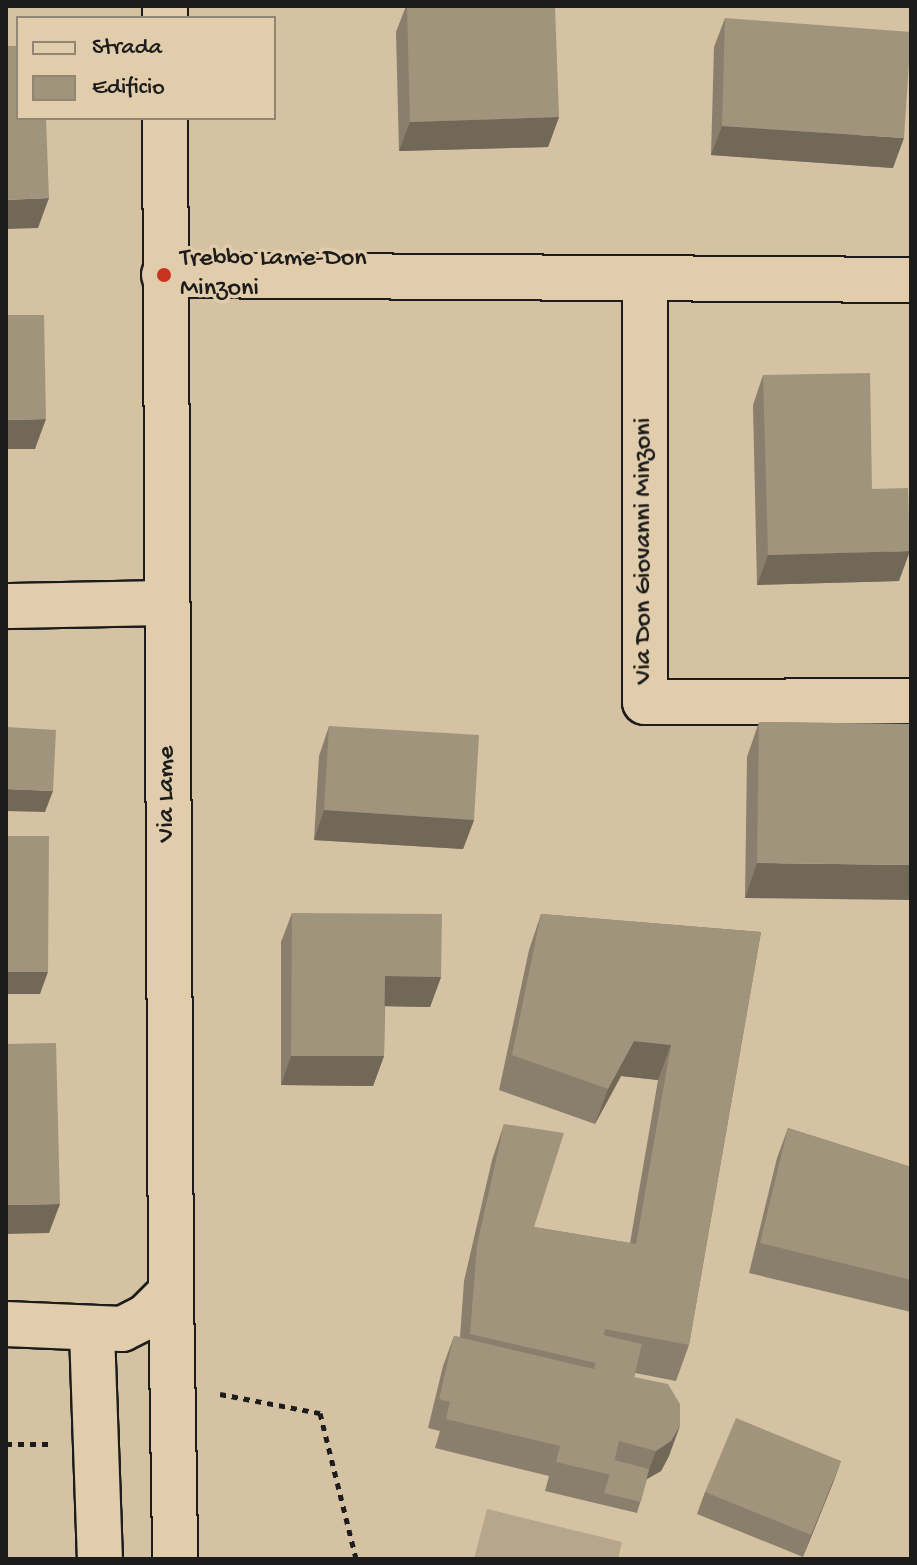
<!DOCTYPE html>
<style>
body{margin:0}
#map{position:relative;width:917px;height:1565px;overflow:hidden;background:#d5c2a2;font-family:"Gochi Hand",sans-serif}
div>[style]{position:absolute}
.green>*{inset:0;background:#b6a78c}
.path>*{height:5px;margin-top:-2.5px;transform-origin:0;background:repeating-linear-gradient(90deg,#1c1c1c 0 6px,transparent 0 12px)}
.roads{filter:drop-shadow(2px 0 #1c1c1c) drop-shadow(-2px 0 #1c1c1c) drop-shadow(0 2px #1c1c1c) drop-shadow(0 -2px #1c1c1c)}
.minor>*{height:44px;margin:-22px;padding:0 22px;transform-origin:22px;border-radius:22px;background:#e1cdab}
.wall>*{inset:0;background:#8a7f6c}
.shaded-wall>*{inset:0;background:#716858}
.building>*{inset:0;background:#a1947d}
.dots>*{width:22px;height:22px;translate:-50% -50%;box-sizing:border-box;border:4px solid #e1cdab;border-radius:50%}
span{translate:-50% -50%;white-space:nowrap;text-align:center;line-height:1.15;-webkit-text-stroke:7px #e1cdab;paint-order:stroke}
.poi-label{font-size:26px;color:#1c1c1c}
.left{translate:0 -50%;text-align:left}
.street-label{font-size:26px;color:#1c1c1c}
.frame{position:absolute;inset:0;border:8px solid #1c1c1c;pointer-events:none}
.legend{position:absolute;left:16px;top:16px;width:260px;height:104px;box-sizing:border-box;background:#e1cdab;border:2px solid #928672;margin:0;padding:10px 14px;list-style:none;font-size:24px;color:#1c1c1c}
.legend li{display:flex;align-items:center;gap:16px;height:40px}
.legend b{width:40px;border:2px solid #928672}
</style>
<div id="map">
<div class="green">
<i style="clip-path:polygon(487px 1509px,622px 1542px,618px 1559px,474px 1559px)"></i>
</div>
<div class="path">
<i style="left:220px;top:1394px;width:102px;rotate:10.8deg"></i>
<i style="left:320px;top:1413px;width:150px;rotate:76.1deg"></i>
<i style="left:6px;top:1444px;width:43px"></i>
</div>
<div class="roads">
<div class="minor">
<i style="left:165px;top:18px;width:12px;rotate:-90deg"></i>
<i style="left:164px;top:275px;width:747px;rotate:0.38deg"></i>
<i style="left:645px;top:278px;width:424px;rotate:90deg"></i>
<i style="left:645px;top:702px;width:266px;rotate:-0.2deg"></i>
<i style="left:6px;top:606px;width:161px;rotate:-1.1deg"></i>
<i style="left:171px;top:1292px;width:267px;rotate:89.1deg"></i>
<i style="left:6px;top:1324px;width:116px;rotate:2.5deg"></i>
<i style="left:122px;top:1329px;width:28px;rotate:-27deg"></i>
<i style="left:147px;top:1316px;width:34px;rotate:-45deg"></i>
<i style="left:171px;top:1292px;width:1174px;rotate:-90.29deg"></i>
<i style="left:92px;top:1332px;width:227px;rotate:88deg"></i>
</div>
</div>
<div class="wall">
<i style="clip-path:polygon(406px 6px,559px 117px,548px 147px,399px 151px,396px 32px)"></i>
<i style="clip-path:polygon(725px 18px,893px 168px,711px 155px,714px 47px)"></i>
<i style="clip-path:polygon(763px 375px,872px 489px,899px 581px,757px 585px,753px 405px)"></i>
<i style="clip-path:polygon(759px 722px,911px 724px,745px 898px,747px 757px)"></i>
<i style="clip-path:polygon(329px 726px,474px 820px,463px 849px,314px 840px,319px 756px)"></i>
<i style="clip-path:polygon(292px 913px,441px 977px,430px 1007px,385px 1006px,384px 1056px,373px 1086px,281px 1085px,281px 942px)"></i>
<i style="clip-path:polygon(541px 914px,761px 932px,689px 1345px,676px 1381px,635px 1373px,634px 1377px,669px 1456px,661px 1471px,647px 1479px,637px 1513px,545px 1491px,549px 1476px,435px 1448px,440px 1431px,428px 1428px,443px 1366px,454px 1336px,460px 1337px,464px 1281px,492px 1160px,504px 1124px,534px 1227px,630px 1243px,658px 1080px,621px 1076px,595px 1124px,499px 1090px,529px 950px)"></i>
<i style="clip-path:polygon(788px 1128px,911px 1167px,911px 1312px,749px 1273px,777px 1158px)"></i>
<i style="clip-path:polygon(841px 1461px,803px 1557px,697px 1514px,705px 1492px)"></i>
</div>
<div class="shaded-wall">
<i style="clip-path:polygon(559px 117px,548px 147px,399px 151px,410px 122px)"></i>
<i style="clip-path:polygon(722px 126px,904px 138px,893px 168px,711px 155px)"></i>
<i style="clip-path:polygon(49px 198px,38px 228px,6px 229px,6px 200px)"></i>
<i style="clip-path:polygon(46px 419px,35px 449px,6px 449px,6px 420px)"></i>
<i style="clip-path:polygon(910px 551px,899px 581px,757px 585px,768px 555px)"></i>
<i style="clip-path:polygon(6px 789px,53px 791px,45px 812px,6px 811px)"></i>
<i style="clip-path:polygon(324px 810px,474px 820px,463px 849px,314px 840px)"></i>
<i style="clip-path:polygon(757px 863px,911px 865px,911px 900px,745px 898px)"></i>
<i style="clip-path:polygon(6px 972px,48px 972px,40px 994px,6px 994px)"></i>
<i style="clip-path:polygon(385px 976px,441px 977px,430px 1007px,374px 1006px)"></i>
<i style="clip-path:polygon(634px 1041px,671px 1045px,658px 1080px,621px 1076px,595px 1124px,608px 1089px)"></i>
<i style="clip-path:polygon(291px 1056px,384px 1056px,373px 1086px,281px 1085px)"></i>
<i style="clip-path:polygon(60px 1204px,49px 1233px,6px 1234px,6px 1205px)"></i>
<i style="clip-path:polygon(680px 1426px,669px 1456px,661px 1471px,645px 1480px,656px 1451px)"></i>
<i style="clip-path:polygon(841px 1461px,833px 1483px,803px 1557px,811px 1535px)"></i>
</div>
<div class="building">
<i style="clip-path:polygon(407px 6px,555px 6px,559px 117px,410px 122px)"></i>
<i style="clip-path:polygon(725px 18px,911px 32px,904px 138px,722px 126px)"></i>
<i style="clip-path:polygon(6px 46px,18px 46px,18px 118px,46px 118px,49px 198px,6px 200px)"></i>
<i style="clip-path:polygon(6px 315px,44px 315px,46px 419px,6px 420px)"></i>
<i style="clip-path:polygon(870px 373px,872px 489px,908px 488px,910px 551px,768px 555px,763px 375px)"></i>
<i style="clip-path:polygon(759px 722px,911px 724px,911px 865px,757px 863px)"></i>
<i style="clip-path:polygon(329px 726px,479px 735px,474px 820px,324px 810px)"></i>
<i style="clip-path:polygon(6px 727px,56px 730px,53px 791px,6px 789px)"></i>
<i style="clip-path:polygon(6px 836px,49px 836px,48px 972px,6px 972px)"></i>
<i style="clip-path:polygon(292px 913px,442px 914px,441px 977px,385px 976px,384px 1056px,291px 1056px)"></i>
<i style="clip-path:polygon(541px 914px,761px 932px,689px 1345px,605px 1329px,596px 1363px,470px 1334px,477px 1245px,504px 1124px,564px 1133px,534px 1227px,636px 1244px,671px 1045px,634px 1041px,608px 1089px,512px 1055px)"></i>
<i style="clip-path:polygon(56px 1043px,60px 1204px,6px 1205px,6px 1044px)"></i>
<i style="clip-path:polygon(788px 1128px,911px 1167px,911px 1280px,760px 1243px)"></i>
<i style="clip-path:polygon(603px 1335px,642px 1344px,634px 1377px,668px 1384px,680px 1404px,680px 1426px,671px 1441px,656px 1451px,619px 1441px,611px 1475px,556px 1462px,560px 1446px,446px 1419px,450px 1402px,439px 1399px,454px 1336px,594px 1369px)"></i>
<i style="clip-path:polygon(736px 1418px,841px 1461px,811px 1535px,705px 1492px)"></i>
<i style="clip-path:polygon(614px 1460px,649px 1469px,641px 1502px,604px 1493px)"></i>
</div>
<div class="dots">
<i style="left:164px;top:275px;background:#c8321e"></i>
</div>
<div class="poi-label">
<span class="left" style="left:180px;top:275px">Trebbo Lame-Don<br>Minzoni</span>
</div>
<div class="street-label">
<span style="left:645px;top:551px;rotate:-90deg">Via Don Giovanni Minzoni</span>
<span style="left:168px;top:794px;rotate:-90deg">Via Lame</span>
</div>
<div class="frame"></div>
<ul class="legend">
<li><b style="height:10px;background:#e1cdab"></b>Strada</li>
<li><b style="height:22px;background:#a1947d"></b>Edificio</li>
</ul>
</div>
